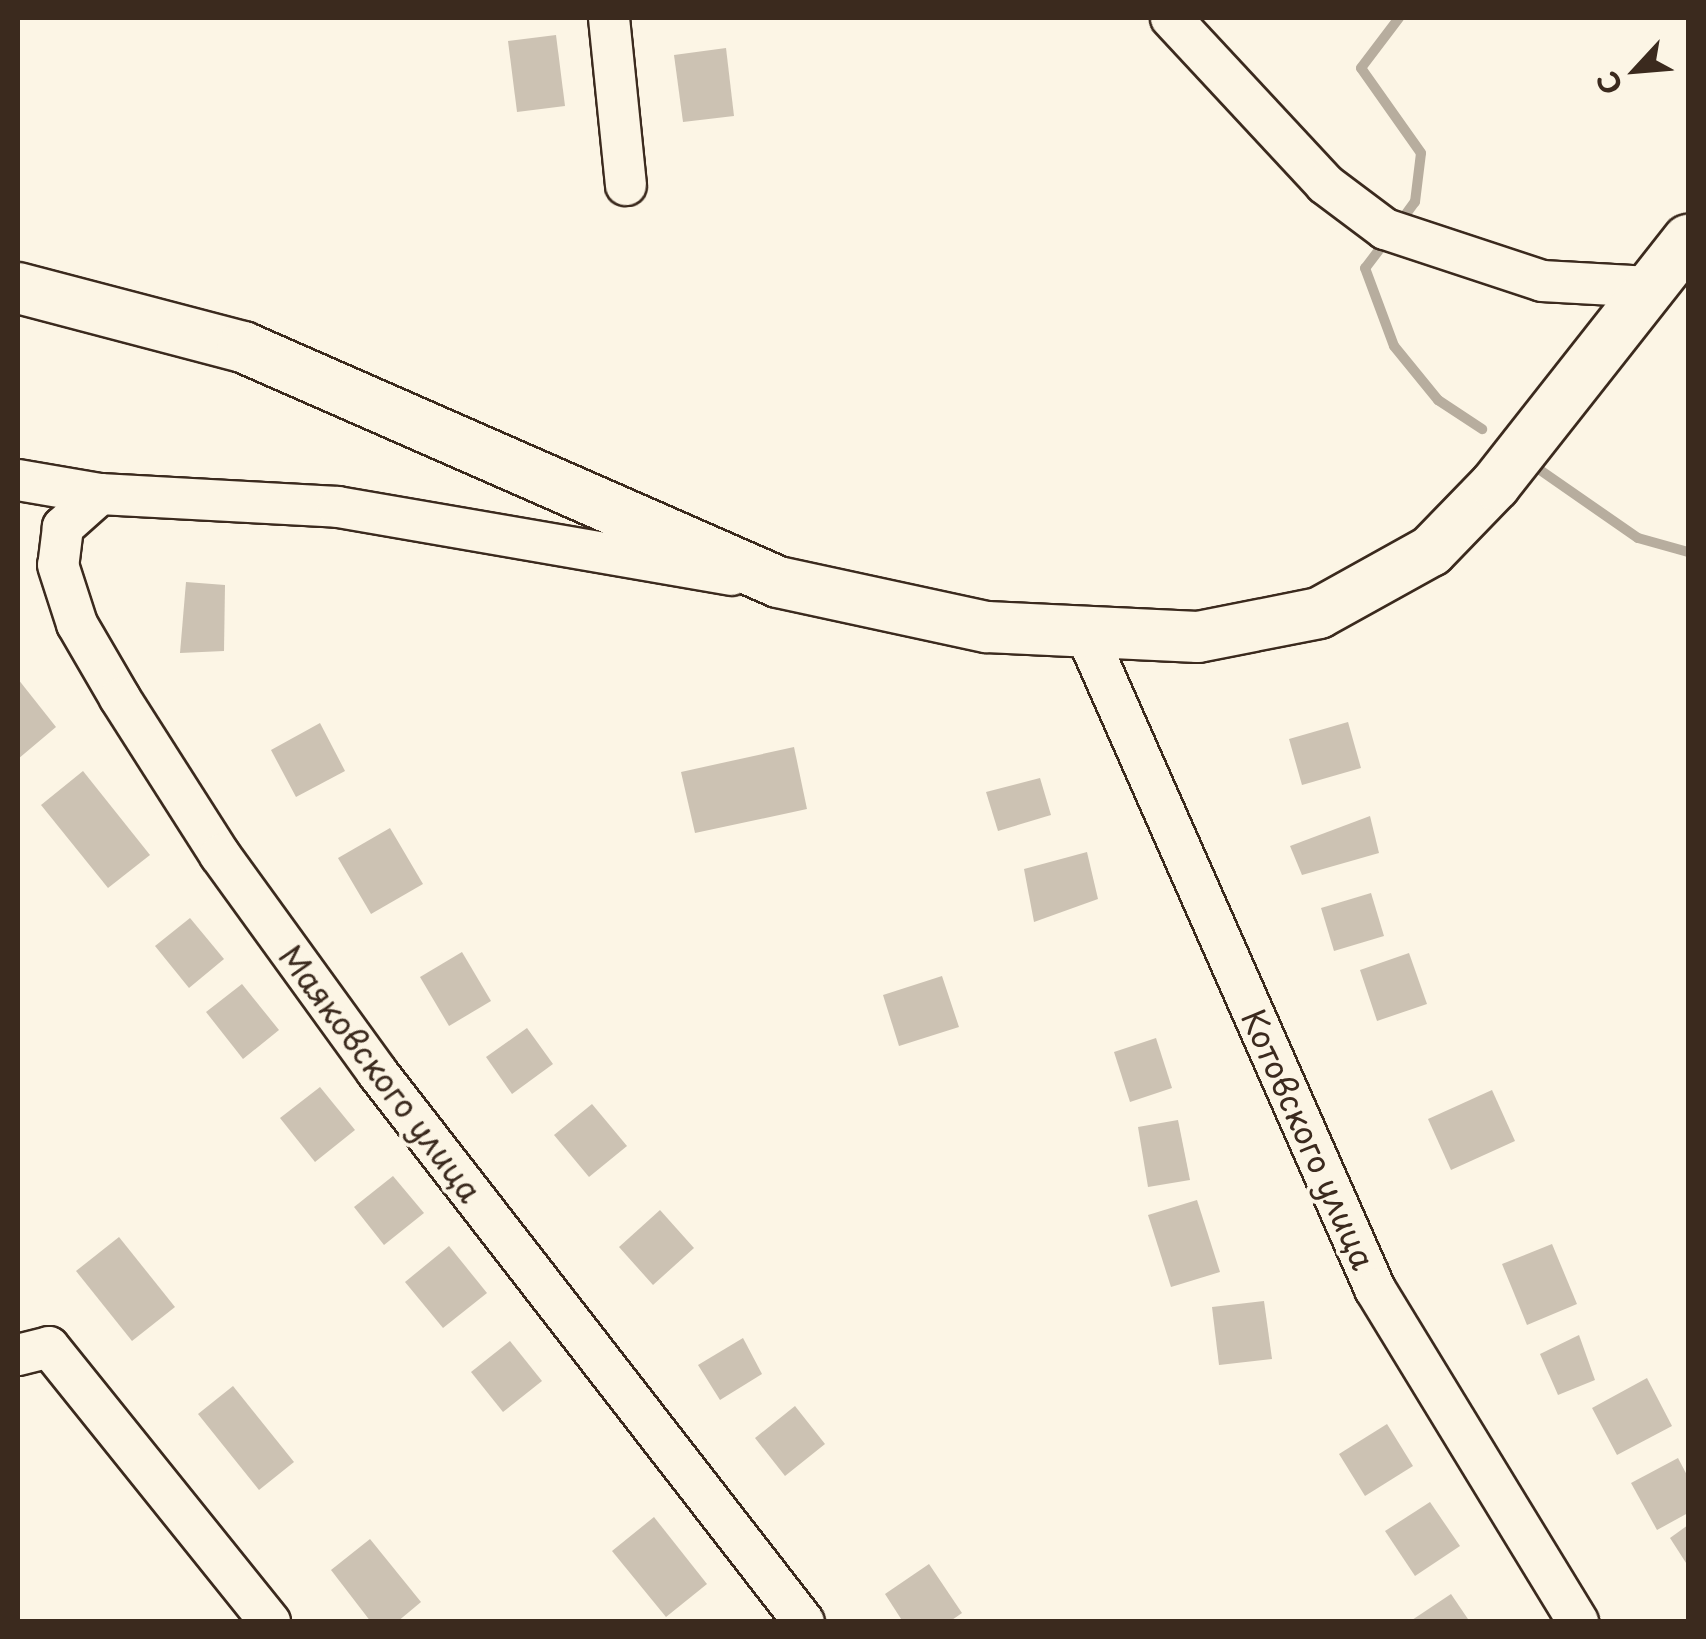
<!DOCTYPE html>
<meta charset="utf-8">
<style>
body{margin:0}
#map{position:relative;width:1706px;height:1639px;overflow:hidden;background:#fcf5e5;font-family:"Playpen Sans",sans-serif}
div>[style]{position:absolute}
.stream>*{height:10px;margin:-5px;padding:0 5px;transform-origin:5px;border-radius:5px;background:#b7ad9e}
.building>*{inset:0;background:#ccc2b3}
.roads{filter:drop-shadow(2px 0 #3b2a1e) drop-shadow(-2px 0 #3b2a1e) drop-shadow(0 2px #3b2a1e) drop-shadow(0 -2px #3b2a1e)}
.minor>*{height:40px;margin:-20px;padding:0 20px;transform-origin:20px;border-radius:20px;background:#fcf5e5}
.major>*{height:50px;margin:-25px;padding:0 25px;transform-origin:25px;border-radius:25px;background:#fcf5e5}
span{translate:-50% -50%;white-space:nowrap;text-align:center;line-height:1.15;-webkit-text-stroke:8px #fcf5e5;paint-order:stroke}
.street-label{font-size:32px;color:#3b2a1e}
.frame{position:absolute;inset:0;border:20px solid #3b2a1e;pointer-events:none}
.north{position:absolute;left:1586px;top:20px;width:100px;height:100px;-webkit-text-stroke:8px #fcf5e5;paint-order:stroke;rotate:244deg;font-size:28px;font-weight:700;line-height:40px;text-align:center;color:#3b2a1e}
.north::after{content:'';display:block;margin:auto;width:35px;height:45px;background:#3b2a1e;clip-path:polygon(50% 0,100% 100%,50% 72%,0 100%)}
</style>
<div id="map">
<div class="stream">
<i style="left:1398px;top:225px;width:29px;rotate:-54deg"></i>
<i style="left:1415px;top:202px;width:49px;rotate:-83deg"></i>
<i style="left:1421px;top:153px;width:104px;rotate:-125.2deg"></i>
<i style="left:1361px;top:68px;width:63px;rotate:-52.8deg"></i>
<i style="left:1388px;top:238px;width:38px;rotate:127deg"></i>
<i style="left:1365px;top:268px;width:83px;rotate:69.6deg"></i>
<i style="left:1394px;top:346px;width:70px;rotate:50.8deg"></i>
<i style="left:1438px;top:400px;width:53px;rotate:33.4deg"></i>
<i style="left:1540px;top:470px;width:119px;rotate:34.8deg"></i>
<i style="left:1638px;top:538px;width:52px;rotate:15.6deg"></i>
</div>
<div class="building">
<i style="clip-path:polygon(556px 35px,565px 106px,517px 112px,508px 41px)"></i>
<i style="clip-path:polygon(726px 48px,734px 116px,683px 122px,674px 55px)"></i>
<i style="clip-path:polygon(186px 582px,225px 585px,224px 651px,180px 653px)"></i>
<i style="clip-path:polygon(18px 679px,56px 727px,18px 759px)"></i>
<i style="clip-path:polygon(1348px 722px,1361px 768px,1302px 785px,1289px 739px)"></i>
<i style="clip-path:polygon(320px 723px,345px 771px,296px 797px,271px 750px)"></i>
<i style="clip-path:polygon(794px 747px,807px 809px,695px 833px,681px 772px)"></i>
<i style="clip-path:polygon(83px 771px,150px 855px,108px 888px,41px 805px)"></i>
<i style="clip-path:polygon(1040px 778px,1051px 815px,998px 831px,986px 792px)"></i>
<i style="clip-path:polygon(1370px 816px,1379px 853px,1302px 875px,1290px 846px)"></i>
<i style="clip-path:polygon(390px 828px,423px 884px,371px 914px,338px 858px)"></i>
<i style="clip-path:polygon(1087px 852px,1098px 899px,1034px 922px,1024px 869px)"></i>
<i style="clip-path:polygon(1371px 893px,1384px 936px,1334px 951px,1321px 908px)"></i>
<i style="clip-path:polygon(190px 918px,224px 959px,189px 988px,155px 946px)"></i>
<i style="clip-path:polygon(462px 952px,491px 1001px,449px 1026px,420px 977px)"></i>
<i style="clip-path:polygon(1409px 953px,1427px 1004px,1377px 1021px,1360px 970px)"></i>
<i style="clip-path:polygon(942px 976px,959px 1027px,899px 1046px,883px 995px)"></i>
<i style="clip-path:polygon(242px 984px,279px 1030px,243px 1059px,206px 1012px)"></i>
<i style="clip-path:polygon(527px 1028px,553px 1064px,512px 1094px,486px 1057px)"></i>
<i style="clip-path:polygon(1156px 1038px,1172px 1088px,1130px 1102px,1114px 1052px)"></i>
<i style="clip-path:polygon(320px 1087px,355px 1130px,315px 1162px,280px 1118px)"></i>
<i style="clip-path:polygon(1492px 1090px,1515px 1141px,1451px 1170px,1428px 1119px)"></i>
<i style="clip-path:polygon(592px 1104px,627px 1146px,589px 1177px,554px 1135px)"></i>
<i style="clip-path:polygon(1178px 1120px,1190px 1180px,1148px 1187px,1138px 1127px)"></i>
<i style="clip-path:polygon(393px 1176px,424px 1213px,384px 1245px,354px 1207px)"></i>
<i style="clip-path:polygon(1197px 1200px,1220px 1272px,1171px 1287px,1148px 1215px)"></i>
<i style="clip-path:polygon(660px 1210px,694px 1248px,653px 1285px,619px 1247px)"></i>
<i style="clip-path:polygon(119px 1237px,175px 1307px,132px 1341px,76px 1271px)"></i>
<i style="clip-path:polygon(1552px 1244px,1577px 1304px,1527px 1325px,1502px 1264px)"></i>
<i style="clip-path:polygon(449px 1246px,487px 1293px,443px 1328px,405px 1282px)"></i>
<i style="clip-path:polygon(1264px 1301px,1272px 1359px,1219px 1365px,1212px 1307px)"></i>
<i style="clip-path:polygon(1579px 1335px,1595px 1380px,1558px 1395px,1540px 1354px)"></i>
<i style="clip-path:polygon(743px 1338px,762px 1374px,720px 1400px,698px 1365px)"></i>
<i style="clip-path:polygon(510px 1341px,542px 1381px,503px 1412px,471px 1372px)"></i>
<i style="clip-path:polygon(1647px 1378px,1672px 1426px,1617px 1455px,1592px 1408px)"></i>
<i style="clip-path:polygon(233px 1386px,294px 1462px,259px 1490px,198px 1414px)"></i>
<i style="clip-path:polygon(795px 1406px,825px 1444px,785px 1476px,755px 1438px)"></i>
<i style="clip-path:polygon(1387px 1424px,1413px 1466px,1365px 1496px,1339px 1454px)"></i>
<i style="clip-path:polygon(1678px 1458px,1688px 1477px,1688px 1513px,1657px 1530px,1631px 1483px)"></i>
<i style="clip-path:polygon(1430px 1502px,1460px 1546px,1415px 1576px,1385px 1531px)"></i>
<i style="clip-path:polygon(654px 1517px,707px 1584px,666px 1617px,612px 1551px)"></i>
<i style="clip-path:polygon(1688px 1525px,1688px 1566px,1670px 1538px)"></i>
<i style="clip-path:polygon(370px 1539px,421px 1602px,397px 1622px,371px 1622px,331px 1570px)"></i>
<i style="clip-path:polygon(929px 1564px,962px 1613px,949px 1622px,903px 1622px,885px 1594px)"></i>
<i style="clip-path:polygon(1451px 1594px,1470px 1622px,1409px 1622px)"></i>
</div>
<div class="roads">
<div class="minor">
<i style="left:609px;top:18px;width:168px;rotate:84.2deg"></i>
<i style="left:1171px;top:18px;width:226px;rotate:47.1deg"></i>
<i style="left:1325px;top:184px;width:75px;rotate:36.9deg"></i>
<i style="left:1385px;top:229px;width:165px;rotate:18.3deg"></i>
<i style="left:1542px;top:281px;width:108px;rotate:3.2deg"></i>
<i style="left:18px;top:480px;width:83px;rotate:9.7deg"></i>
<i style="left:100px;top:494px;width:238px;rotate:3.1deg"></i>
<i style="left:338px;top:507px;width:399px;rotate:9.8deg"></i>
<i style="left:100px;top:494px;width:50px;rotate:138.3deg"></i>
<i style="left:63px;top:527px;width:38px;rotate:97deg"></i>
<i style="left:58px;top:565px;width:62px;rotate:72.1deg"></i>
<i style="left:77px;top:624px;width:86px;rotate:59.8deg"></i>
<i style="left:120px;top:698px;width:186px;rotate:57.5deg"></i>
<i style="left:220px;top:855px;width:268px;rotate:54.1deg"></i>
<i style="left:377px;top:1072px;width:696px;rotate:52.18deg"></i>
<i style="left:1086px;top:634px;width:716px;rotate:66.19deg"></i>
<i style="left:1375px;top:1289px;width:390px;rotate:58.6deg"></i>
<i style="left:18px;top:1355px;width:32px;rotate:-14deg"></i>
<i style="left:49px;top:1347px;width:353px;rotate:51.2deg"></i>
</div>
<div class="major">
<i style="left:18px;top:288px;width:233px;rotate:14.7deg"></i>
<i style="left:243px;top:347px;width:584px;rotate:23.71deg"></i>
<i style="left:778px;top:582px;width:214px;rotate:12.2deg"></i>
<i style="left:987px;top:627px;width:211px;rotate:2.7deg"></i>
<i style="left:1198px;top:637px;width:123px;rotate:-11.2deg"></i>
<i style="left:1319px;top:613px;width:128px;rotate:-29deg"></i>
<i style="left:1431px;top:551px;width:92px;rotate:-45.9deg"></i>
<i style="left:1495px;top:485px;width:312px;rotate:-51.8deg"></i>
</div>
</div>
<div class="street-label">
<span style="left:381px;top:1073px;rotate:53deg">Маяковского улица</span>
<span style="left:1309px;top:1139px;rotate:66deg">Котовского улица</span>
</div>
<div class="frame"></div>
<div class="north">С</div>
</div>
